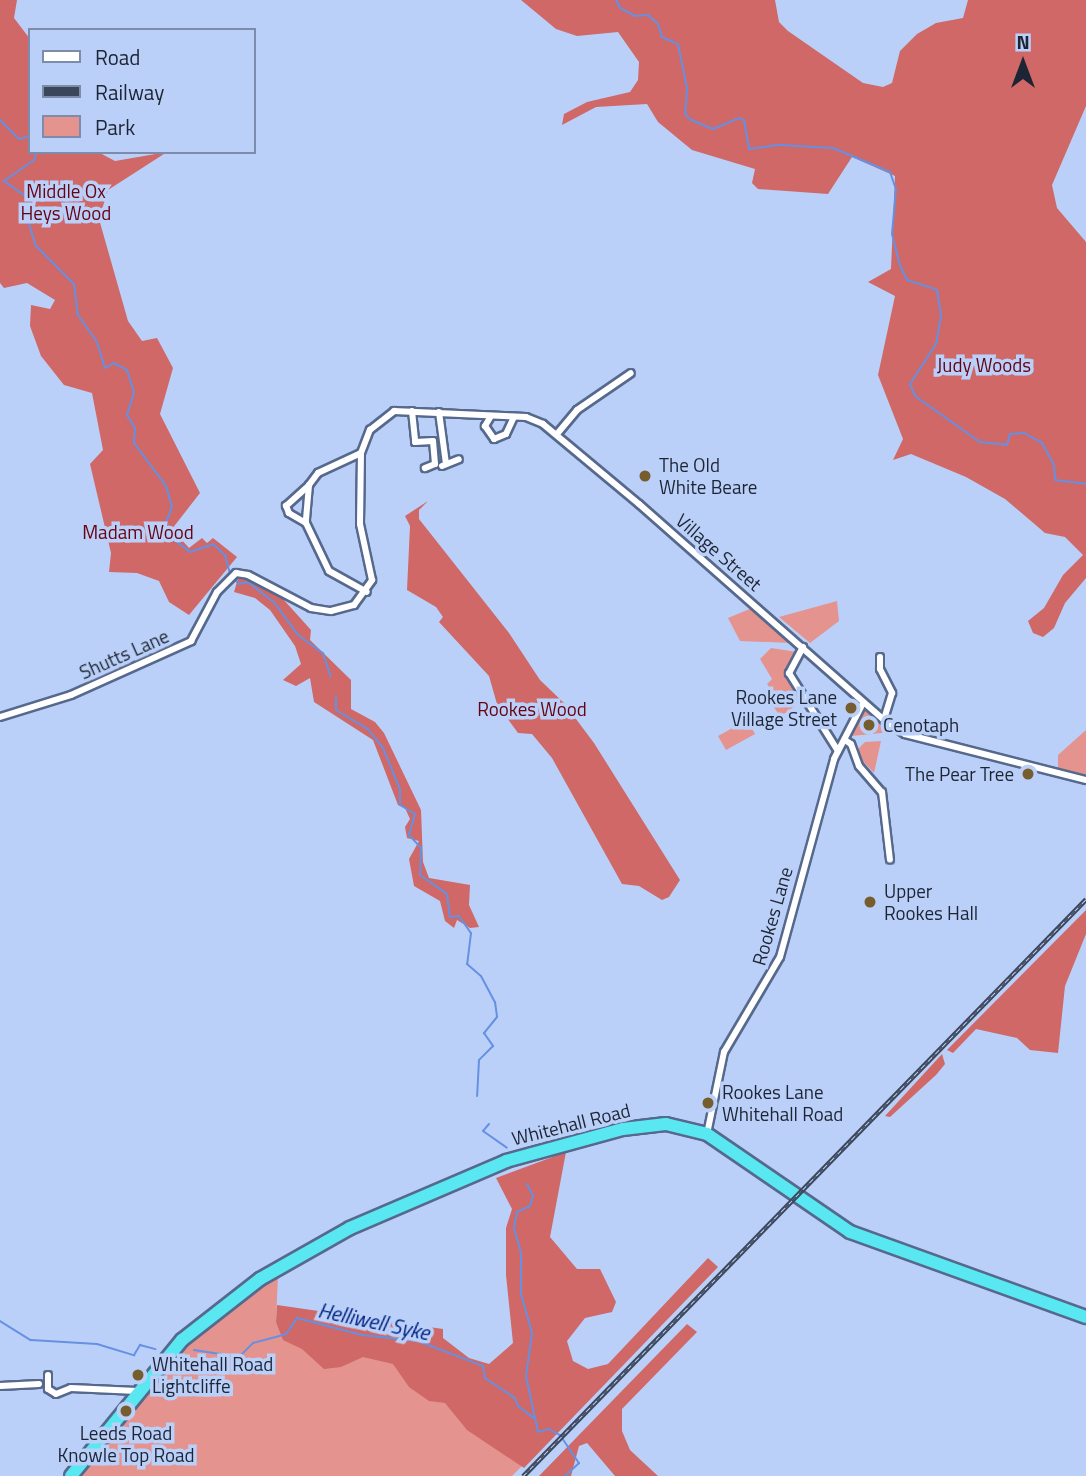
<!DOCTYPE html>
<style>
body{margin:0}
#map{position:relative;width:1086px;height:1476px;overflow:hidden;background:#bbd0f9;font-family:"Titillium Web",sans-serif}
div>[style]{position:absolute}
.green>*{inset:0;background:#e4938f}
.forest>*{inset:0;background:#cf6866}
.stream>*{height:2px;margin:-1px;padding:0 1px;transform-origin:1px;border-radius:1px;background:#6690e2}
.roads{filter:drop-shadow(2px 0 #56698d) drop-shadow(-2px 0 #56698d) drop-shadow(0 2px #56698d) drop-shadow(0 -2px #56698d)}
.street>*{height:6px;margin:-3px;padding:0 3px;transform-origin:3px;border-radius:3px;background:#fff}
.highway>*{height:12px;margin:-6px;padding:0 6px;transform-origin:6px;border-radius:6px;background:#59e7f2}
.rail>*{height:4.5px;margin-top:-2.25px;transform-origin:0;background:repeating-linear-gradient(90deg,#bbd0f9 0 5px,#3c465a 0 10px);box-sizing:border-box;border-block:2px solid #3c465a}
.dots>*{width:19px;height:19px;translate:-50% -50%;box-sizing:border-box;border:4px solid #bbd0f9;border-radius:50%}
span{translate:-50% -50%;white-space:nowrap;text-align:center;line-height:1.15;-webkit-text-stroke:7px #bbd0f9;paint-order:stroke}
.park-label{font-size:19px;color:#670211}
.poi-label{font-size:19px;color:#1d2534}
.left{translate:0 -50%;text-align:left}
.right{translate:-100% -50%;text-align:right}
.street-label{font-size:19px;color:#1d2534}
.water-label{font-size:21px;color:#002381;font-style:italic}
.legend{position:absolute;left:28px;top:28px;width:228px;height:126px;box-sizing:border-box;background:#bbd0f9;border:2px solid #7c8caa;margin:0;padding:9px 12px;list-style:none;font-size:21px;color:#1d2534}
.legend li{display:flex;align-items:center;gap:14px;height:35px}
.legend b{width:35px;border:2px solid #7c8caa}
.north{position:absolute;left:988px;top:28px;width:70px;height:70px;-webkit-text-stroke:5px #bbd0f9;paint-order:stroke;rotate:0deg;font-size:19px;font-weight:700;line-height:28px;text-align:center;color:#1d2534}
.north::after{content:'';display:block;margin:auto;width:24px;height:32px;background:#1d2534;clip-path:polygon(50% 0,100% 100%,50% 72%,0 100%)}
</style>
<div id="map">
<div class="green">
<i style="clip-path:polygon(837px 601px,839px 621px,810px 643px,779px 617px)"></i>
<i style="clip-path:polygon(752px 608px,792px 643px,740px 641px,728px 618px)"></i>
<i style="clip-path:polygon(771px 648px,797px 652px,786px 669px,799px 699px,789px 712px,779px 715px,772px 704px,777px 700px,767px 684px,772px 679px,760px 659px)"></i>
<i style="clip-path:polygon(864px 710px,892px 732px,851px 736px)"></i>
<i style="clip-path:polygon(747px 720px,755px 734px,726px 750px,718px 736px)"></i>
<i style="clip-path:polygon(1086px 730px,1086px 775px,1058px 768px,1058px 755px)"></i>
<i style="clip-path:polygon(881px 741px,874px 773px,858px 756px,858px 749px,865px 742px)"></i>
<i style="clip-path:polygon(278px 1276px,276px 1322px,373px 1334px,532px 1456px,512px 1476px,79px 1476px,156px 1375px,223px 1312px)"></i>
</div>
<div class="forest">
<i style="clip-path:polygon(0 0,17px 0,14px 18px,30px 39px,30px 152px,98px 152px,115px 161px,167px 152px,108px 190px,99px 219px,128px 321px,142px 341px,157px 338px,173px 368px,160px 414px,200px 493px,172px 529px,189px 548px,202px 538px,207px 543px,213px 538px,237px 557px,189px 615px,169px 602px,159px 581px,137px 573px,109px 572px,111px 553px,90px 464px,103px 450px,92px 393px,64px 385px,41px 356px,30px 326px,31px 305px,50px 309px,55px 300px,27px 283px,4px 288px,0 283px)"></i>
<i style="clip-path:polygon(521px 0,775px 0,779px 22px,788px 31px,863px 83px,883px 87px,892px 83px,900px 51px,917px 34px,936px 23px,963px 18px,968px 0,1086px 0,1086px 106px,1052px 185px,1057px 208px,1086px 242px,1086px 578px,1065px 603px,1054px 628px,1043px 637px,1033px 633px,1028px 621px,1044px 608px,1063px 575px,1083px 555px,1065px 537px,1045px 533px,1005px 499px,966px 477px,911px 454px,893px 460px,903px 439px,878px 375px,895px 296px,868px 282px,891px 269px,895px 176px,852px 157px,828px 194px,758px 189px,752px 183px,755px 169px,692px 150px,658px 122px,647px 104px,596px 107px,562px 125px,564px 114px,587px 102px,630px 92px,638px 80px,639px 62px,618px 32px,577px 36px,556px 29px)"></i>
<i style="clip-path:polygon(428px 501px,419px 510px,419px 519px,509px 633px,540px 680px,564px 703px,594px 743px,680px 880px,669px 897px,662px 900px,639px 886px,622px 884px,552px 758px,532px 734px,518px 733px,497px 704px,489px 676px,439px 622px,443px 617px,436px 607px,407px 590px,410px 526px,405px 516px)"></i>
<i style="clip-path:polygon(239px 575px,283px 599px,311px 630px,310px 640px,351px 680px,351px 709px,375px 722px,384px 733px,421px 810px,423px 862px,429px 878px,470px 885px,469px 905px,479px 927px,470px 928px,457px 920px,454px 928px,445px 921px,440px 901px,414px 886px,409px 859px,419px 841px,407px 838px,405px 827px,410px 819px,405px 808px,398px 805px,373px 740px,314px 702px,310px 678px,296px 686px,283px 680px,301px 664px,295px 646px,270px 610px,255px 598px,234px 592px)"></i>
<i style="clip-path:polygon(1086px 910px,1086px 934px,1065px 986px,1058px 1053px,1030px 1050px,1017px 1038px,976px 1029px,953px 1053px,947px 1050px)"></i>
<i style="clip-path:polygon(942px 1054px,945px 1064px,936px 1075px,890px 1117px,885px 1116px)"></i>
<i style="clip-path:polygon(566px 1152px,550px 1237px,577px 1269px,600px 1269px,616px 1302px,612px 1312px,585px 1318px,567px 1341px,573px 1361px,588px 1369px,608px 1364px,708px 1258px,718px 1267px,524px 1468px,467px 1430px,445px 1403px,429px 1401px,409px 1387px,393px 1364px,363px 1357px,341px 1367px,324px 1369px,302px 1349px,283px 1340px,276px 1322px,277px 1305px,443px 1329px,443px 1338px,469px 1358px,489px 1364px,513px 1343px,506px 1275px,506px 1228px,512px 1209px,496px 1178px)"></i>
<i style="clip-path:polygon(687px 1324px,697px 1332px,622px 1409px,622px 1431px,630px 1450px,658px 1476px,615px 1476px,587px 1443px,579px 1446px,571px 1476px,539px 1476px)"></i>
</div>
<div class="stream">
<i style="left:616px;top:0;width:9px;rotate:63deg"></i>
<i style="left:620px;top:8px;width:17px;rotate:28deg"></i>
<i style="left:635px;top:16px;width:13px;rotate:-4deg"></i>
<i style="left:648px;top:15px;width:13px;rotate:42deg"></i>
<i style="left:658px;top:24px;width:14px;rotate:73deg"></i>
<i style="left:662px;top:37px;width:17px;rotate:24deg"></i>
<i style="left:678px;top:44px;width:45px;rotate:78.4deg"></i>
<i style="left:687px;top:88px;width:26px;rotate:94deg"></i>
<i style="left:685px;top:114px;width:8px;rotate:45deg"></i>
<i style="left:691px;top:120px;width:24px;rotate:22deg"></i>
<i style="left:713px;top:129px;width:28px;rotate:-23deg"></i>
<i style="left:739px;top:118px;width:5px;rotate:22deg"></i>
<i style="left:744px;top:120px;width:29px;rotate:80deg"></i>
<i style="left:749px;top:149px;width:30px;rotate:-8deg"></i>
<i style="left:779px;top:145px;width:54px;rotate:3.2deg"></i>
<i style="left:833px;top:148px;width:62px;rotate:22.8deg"></i>
<i style="left:890px;top:172px;width:18px;rotate:71deg"></i>
<i style="left:896px;top:189px;width:45px;rotate:95.1deg"></i>
<i style="left:892px;top:234px;width:30px;rotate:76deg"></i>
<i style="left:899px;top:263px;width:19px;rotate:65deg"></i>
<i style="left:907px;top:280px;width:32px;rotate:18deg"></i>
<i style="left:937px;top:290px;width:26px;rotate:81deg"></i>
<i style="left:941px;top:316px;width:28px;rotate:100deg"></i>
<i style="left:936px;top:344px;width:48px;rotate:123deg"></i>
<i style="left:910px;top:384px;width:13px;rotate:67deg"></i>
<i style="left:915px;top:396px;width:80px;rotate:35.3deg"></i>
<i style="left:980px;top:442px;width:27px;rotate:6deg"></i>
<i style="left:1007px;top:445px;width:11px;rotate:-75deg"></i>
<i style="left:1010px;top:434px;width:14px;rotate:-4deg"></i>
<i style="left:1024px;top:433px;width:21px;rotate:29deg"></i>
<i style="left:1042px;top:443px;width:25px;rotate:61deg"></i>
<i style="left:1054px;top:465px;width:15px;rotate:86deg"></i>
<i style="left:1055px;top:480px;width:31px;rotate:7deg"></i>
<i style="left:0;top:120px;width:27px;rotate:45deg"></i>
<i style="left:19px;top:139px;width:11px;rotate:-15deg"></i>
<i style="left:37px;top:152px;width:9px;rotate:111deg"></i>
<i style="left:34px;top:160px;width:37px;rotate:145deg"></i>
<i style="left:4px;top:181px;width:32px;rotate:35deg"></i>
<i style="left:30px;top:199px;width:18px;rotate:99deg"></i>
<i style="left:27px;top:217px;width:30px;rotate:73deg"></i>
<i style="left:36px;top:246px;width:54px;rotate:45deg"></i>
<i style="left:74px;top:284px;width:31px;rotate:83deg"></i>
<i style="left:78px;top:315px;width:33px;rotate:55deg"></i>
<i style="left:97px;top:342px;width:27px;rotate:73deg"></i>
<i style="left:105px;top:368px;width:10px;rotate:-29deg"></i>
<i style="left:114px;top:363px;width:15px;rotate:28deg"></i>
<i style="left:127px;top:370px;width:24px;rotate:73deg"></i>
<i style="left:134px;top:393px;width:23px;rotate:108deg"></i>
<i style="left:127px;top:415px;width:15px;rotate:58deg"></i>
<i style="left:135px;top:428px;width:15px;rotate:94deg"></i>
<i style="left:134px;top:443px;width:54px;rotate:53.3deg"></i>
<i style="left:166px;top:486px;width:22px;rotate:74deg"></i>
<i style="left:172px;top:507px;width:17px;rotate:111deg"></i>
<i style="left:166px;top:523px;width:13px;rotate:77deg"></i>
<i style="left:169px;top:536px;width:26px;rotate:37deg"></i>
<i style="left:190px;top:552px;width:24px;rotate:-19deg"></i>
<i style="left:213px;top:544px;width:16px;rotate:43deg"></i>
<i style="left:225px;top:555px;width:20px;rotate:75deg"></i>
<i style="left:233px;top:578px;width:8px;rotate:45deg"></i>
<i style="left:239px;top:584px;width:9px;rotate:-13deg"></i>
<i style="left:248px;top:582px;width:33px;rotate:38deg"></i>
<i style="left:274px;top:602px;width:41px;rotate:54deg"></i>
<i style="left:298px;top:635px;width:31px;rotate:36deg"></i>
<i style="left:323px;top:653px;width:25px;rotate:72deg"></i>
<i style="left:336px;top:696px;width:14px;rotate:90deg"></i>
<i style="left:336px;top:710px;width:37px;rotate:31deg"></i>
<i style="left:368px;top:729px;width:24px;rotate:52deg"></i>
<i style="left:383px;top:748px;width:44px;rotate:67.5deg"></i>
<i style="left:400px;top:789px;width:16px;rotate:90deg"></i>
<i style="left:400px;top:805px;width:17px;rotate:31deg"></i>
<i style="left:415px;top:814px;width:22px;rotate:106deg"></i>
<i style="left:409px;top:835px;width:18px;rotate:47deg"></i>
<i style="left:421px;top:848px;width:27px;rotate:92deg"></i>
<i style="left:420px;top:875px;width:33px;rotate:35deg"></i>
<i style="left:447px;top:894px;width:23px;rotate:83deg"></i>
<i style="left:450px;top:917px;width:9px;rotate:-6deg"></i>
<i style="left:459px;top:916px;width:21px;rotate:55deg"></i>
<i style="left:471px;top:933px;width:31px;rotate:97deg"></i>
<i style="left:467px;top:964px;width:18px;rotate:41deg"></i>
<i style="left:481px;top:976px;width:30px;rotate:62deg"></i>
<i style="left:495px;top:1002px;width:15px;rotate:82deg"></i>
<i style="left:497px;top:1017px;width:21px;rotate:129deg"></i>
<i style="left:484px;top:1033px;width:16px;rotate:55deg"></i>
<i style="left:493px;top:1046px;width:20px;rotate:135deg"></i>
<i style="left:479px;top:1060px;width:36px;rotate:93deg"></i>
<i style="left:489px;top:1124px;width:9px;rotate:131deg"></i>
<i style="left:483px;top:1131px;width:29px;rotate:35deg"></i>
<i style="left:527px;top:1184px;width:13px;rotate:63deg"></i>
<i style="left:533px;top:1196px;width:10px;rotate:107deg"></i>
<i style="left:530px;top:1206px;width:14px;rotate:155deg"></i>
<i style="left:517px;top:1212px;width:16px;rotate:101deg"></i>
<i style="left:514px;top:1228px;width:25px;rotate:74deg"></i>
<i style="left:521px;top:1252px;width:42px;rotate:90deg"></i>
<i style="left:521px;top:1294px;width:41px;rotate:74.2deg"></i>
<i style="left:532px;top:1333px;width:43px;rotate:97.9deg"></i>
<i style="left:526px;top:1376px;width:57px;rotate:77.9deg"></i>
<i style="left:538px;top:1432px;width:11px;rotate:-15deg"></i>
<i style="left:549px;top:1429px;width:13px;rotate:29deg"></i>
<i style="left:560px;top:1435px;width:34px;rotate:56deg"></i>
<i style="left:579px;top:1463px;width:19px;rotate:137deg"></i>
<i style="left:0;top:1321px;width:36px;rotate:32deg"></i>
<i style="left:31px;top:1340px;width:66px;rotate:3.5deg"></i>
<i style="left:97px;top:1344px;width:39px;rotate:17deg"></i>
<i style="left:134px;top:1355px;width:12px;rotate:-59deg"></i>
<i style="left:140px;top:1345px;width:16px;rotate:15deg"></i>
<i style="left:194px;top:1350px;width:46px;rotate:8.8deg"></i>
<i style="left:239px;top:1357px;width:20px;rotate:-45deg"></i>
<i style="left:253px;top:1343px;width:34px;rotate:-15deg"></i>
<i style="left:286px;top:1334px;width:19px;rotate:-55deg"></i>
<i style="left:297px;top:1318px;width:67px;rotate:14.7deg"></i>
<i style="left:362px;top:1335px;width:56px;rotate:6.1deg"></i>
<i style="left:418px;top:1341px;width:70px;rotate:21deg"></i>
<i style="left:483px;top:1366px;width:12px;rotate:81deg"></i>
<i style="left:485px;top:1378px;width:36px;rotate:34deg"></i>
<i style="left:515px;top:1398px;width:9px;rotate:69deg"></i>
<i style="left:518px;top:1406px;width:21px;rotate:37deg"></i>
</div>
<div class="roads">
<div class="street">
<i style="left:412px;top:411px;width:31px;rotate:84deg"></i>
<i style="left:415px;top:442px;width:18px;rotate:-3deg"></i>
<i style="left:433px;top:441px;width:23px;rotate:85deg"></i>
<i style="left:435px;top:464px;width:11px;rotate:158deg"></i>
<i style="left:439px;top:412px;width:52px;rotate:82.3deg"></i>
<i style="left:491px;top:416px;width:12px;rotate:121deg"></i>
<i style="left:485px;top:426px;width:16px;rotate:55deg"></i>
<i style="left:494px;top:439px;width:13px;rotate:-23deg"></i>
<i style="left:506px;top:434px;width:19px;rotate:-65deg"></i>
<i style="left:557px;top:434px;width:31px;rotate:-50deg"></i>
<i style="left:577px;top:410px;width:65px;rotate:-34.4deg"></i>
<i style="left:361px;top:453px;width:47px;rotate:155.1deg"></i>
<i style="left:318px;top:473px;width:15px;rotate:127deg"></i>
<i style="left:309px;top:485px;width:38px;rotate:95deg"></i>
<i style="left:306px;top:523px;width:53px;rotate:64.4deg"></i>
<i style="left:329px;top:571px;width:43px;rotate:28.9deg"></i>
<i style="left:442px;top:466px;width:18px;rotate:-22deg"></i>
<i style="left:306px;top:523px;width:20px;rotate:-150deg"></i>
<i style="left:289px;top:513px;width:8px;rotate:-113deg"></i>
<i style="left:286px;top:506px;width:31px;rotate:-42deg"></i>
<i style="left:803px;top:647px;width:30px;rotate:118deg"></i>
<i style="left:789px;top:673px;width:92px;rotate:57.9deg"></i>
<i style="left:880px;top:657px;width:12px;rotate:90deg"></i>
<i style="left:880px;top:669px;width:27px;rotate:63deg"></i>
<i style="left:892px;top:693px;width:28px;rotate:107deg"></i>
<i style="left:0;top:717px;width:74px;rotate:-17.2deg"></i>
<i style="left:71px;top:695px;width:132px;rotate:-24.2deg"></i>
<i style="left:191px;top:641px;width:55px;rotate:-62deg"></i>
<i style="left:217px;top:592px;width:27px;rotate:-45deg"></i>
<i style="left:236px;top:573px;width:12px;rotate:9deg"></i>
<i style="left:248px;top:575px;width:71px;rotate:27.6deg"></i>
<i style="left:311px;top:608px;width:20px;rotate:9deg"></i>
<i style="left:331px;top:611px;width:24px;rotate:-15deg"></i>
<i style="left:354px;top:605px;width:31px;rotate:-54deg"></i>
<i style="left:372px;top:580px;width:57px;rotate:-102.1deg"></i>
<i style="left:360px;top:524px;width:71px;rotate:-89.2deg"></i>
<i style="left:361px;top:453px;width:25px;rotate:-69deg"></i>
<i style="left:370px;top:430px;width:31px;rotate:-38deg"></i>
<i style="left:394px;top:411px;width:132px;rotate:2.6deg"></i>
<i style="left:526px;top:417px;width:18px;rotate:22deg"></i>
<i style="left:543px;top:424px;width:125px;rotate:39.8deg"></i>
<i style="left:639px;top:504px;width:327px;rotate:41.4deg"></i>
<i style="left:884px;top:720px;width:25px;rotate:34deg"></i>
<i style="left:905px;top:734px;width:187px;rotate:14.3deg"></i>
<i style="left:845px;top:740px;width:7px;rotate:34deg"></i>
<i style="left:851px;top:744px;width:23px;rotate:70deg"></i>
<i style="left:859px;top:766px;width:35px;rotate:49deg"></i>
<i style="left:882px;top:792px;width:68px;rotate:83.3deg"></i>
<i style="left:707px;top:1134px;width:84px;rotate:-78.3deg"></i>
<i style="left:724px;top:1052px;width:110px;rotate:-59.5deg"></i>
<i style="left:780px;top:957px;width:205px;rotate:-74.7deg"></i>
<i style="left:834px;top:759px;width:63px;rotate:-62.6deg"></i>
<i style="left:48px;top:1375px;width:14px;rotate:90deg"></i>
<i style="left:48px;top:1389px;width:9px;rotate:32deg"></i>
<i style="left:56px;top:1394px;width:16px;rotate:-22deg"></i>
<i style="left:71px;top:1388px;width:66px;rotate:2.6deg"></i>
<i style="left:0;top:1386px;width:39px;rotate:-3deg"></i>
</div>
<div class="highway">
<i style="left:71px;top:1476px;width:176px;rotate:-50.8deg"></i>
<i style="left:182px;top:1340px;width:99px;rotate:-38deg"></i>
<i style="left:260px;top:1279px;width:103px;rotate:-29.5deg"></i>
<i style="left:350px;top:1228px;width:170px;rotate:-23.2deg"></i>
<i style="left:506px;top:1161px;width:121px;rotate:-15.3deg"></i>
<i style="left:623px;top:1129px;width:43px;rotate:-6.6deg"></i>
<i style="left:666px;top:1124px;width:42px;rotate:13.7deg"></i>
<i style="left:707px;top:1134px;width:173px;rotate:34.4deg"></i>
<i style="left:850px;top:1232px;width:251px;rotate:19.8deg"></i>
</div>
</div>
<div class="rail">
<i style="left:523px;top:1476px;width:806px;rotate:-45.7deg"></i>
</div>
<div class="dots">
<i style="left:645px;top:476px;background:#755d2d"></i>
<i style="left:851px;top:708px;background:#755d2d"></i>
<i style="left:869px;top:725px;background:#755d2d"></i>
<i style="left:1028px;top:774px;background:#755d2d"></i>
<i style="left:870px;top:902px;background:#755d2d"></i>
<i style="left:708px;top:1103px;background:#755d2d"></i>
<i style="left:138px;top:1375px;background:#755d2d"></i>
<i style="left:126px;top:1411px;background:#755d2d"></i>
</div>
<div class="park-label">
<span style="left:66px;top:202px">Middle Ox<br>Heys Wood</span>
<span style="left:984px;top:365px">Judy Woods</span>
<span style="left:138px;top:532px">Madam Wood</span>
<span style="left:532px;top:709px">Rookes Wood</span>
</div>
<div class="poi-label">
<span class="left" style="left:659px;top:476px">The Old<br>White Beare</span>
<span class="right" style="left:837px;top:708px">Rookes Lane<br>Village Street</span>
<span class="left" style="left:883px;top:725px">Cenotaph</span>
<span class="right" style="left:1014px;top:774px">The Pear Tree</span>
<span class="left" style="left:884px;top:902px">Upper<br>Rookes Hall</span>
<span class="left" style="left:722px;top:1103px">Rookes Lane<br>Whitehall Road</span>
<span class="left" style="left:152px;top:1375px">Whitehall Road<br>Lightcliffe</span>
<span style="left:126px;top:1444px">Leeds Road<br>Knowle Top Road</span>
</div>
<div class="street-label">
<span style="left:719px;top:552px;rotate:41deg">Village Street</span>
<span style="left:124px;top:654px;rotate:-24deg">Shutts Lane</span>
<span style="left:772px;top:916px;rotate:-74deg">Rookes Lane</span>
<span style="left:571px;top:1124px;rotate:-14deg">Whitehall Road</span>
</div>
<div class="water-label">
<span style="left:374px;top:1321px;rotate:12deg">Helliwell Syke</span>
</div>
<ul class="legend">
<li><b style="height:9px;background:#fff"></b>Road</li>
<li><b style="height:9px;background:#3c465a"></b>Railway</li>
<li><b style="height:19px;background:#e4938f"></b>Park</li>
</ul>
<div class="north">N</div>
</div>
